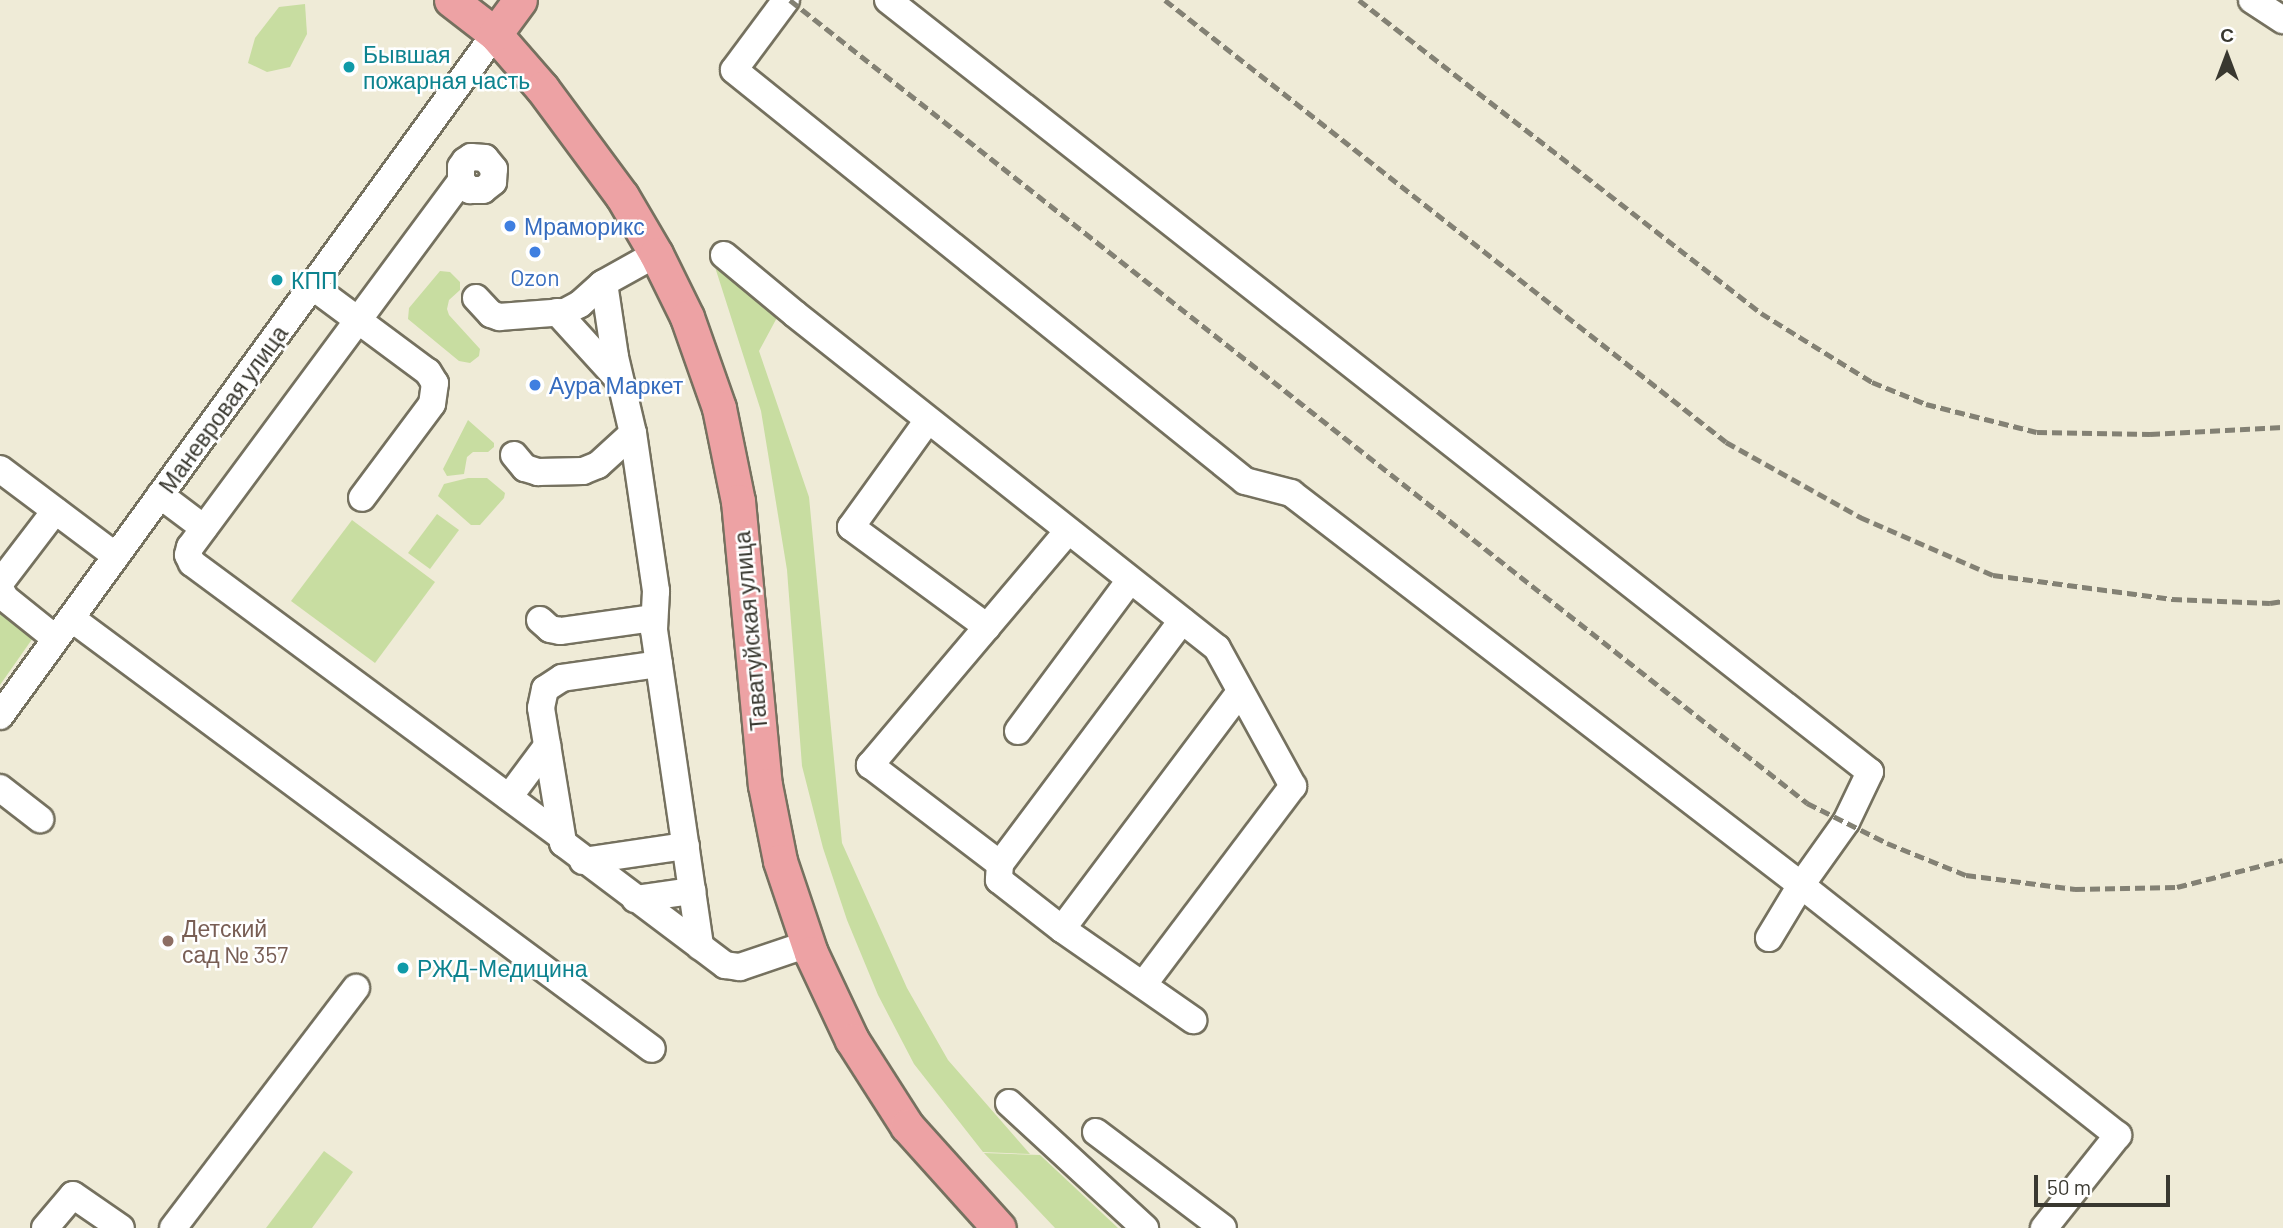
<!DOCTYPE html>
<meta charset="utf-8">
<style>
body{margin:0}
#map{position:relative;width:2283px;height:1228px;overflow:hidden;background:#efebd7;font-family:Barlow,sans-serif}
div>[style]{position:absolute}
.green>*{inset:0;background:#c8dda1}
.roads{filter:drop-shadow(2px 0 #75715f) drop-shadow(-2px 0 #75715f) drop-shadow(0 2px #75715f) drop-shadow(0 -2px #75715f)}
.minor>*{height:26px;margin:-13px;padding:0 13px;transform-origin:13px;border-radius:13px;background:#fff}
.major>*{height:33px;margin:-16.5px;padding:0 16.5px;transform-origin:16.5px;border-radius:16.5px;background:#eda2a4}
.rail>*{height:5px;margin-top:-2.5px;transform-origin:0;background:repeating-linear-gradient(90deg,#838174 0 10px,transparent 0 15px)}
.dots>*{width:19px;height:19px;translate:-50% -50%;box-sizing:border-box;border:4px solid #fff;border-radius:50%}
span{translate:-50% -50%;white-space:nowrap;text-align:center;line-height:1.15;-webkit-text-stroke:5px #fff;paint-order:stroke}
.culture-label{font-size:23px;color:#0d838f}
.left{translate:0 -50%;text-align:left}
.shop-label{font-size:23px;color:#366cbe}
.street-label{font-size:23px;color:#393830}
.education-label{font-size:23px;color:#785e54}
.north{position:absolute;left:2192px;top:21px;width:70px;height:70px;-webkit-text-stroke:5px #fff;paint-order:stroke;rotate:0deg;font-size:19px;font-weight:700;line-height:28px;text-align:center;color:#393830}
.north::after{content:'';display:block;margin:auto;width:24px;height:32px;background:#393830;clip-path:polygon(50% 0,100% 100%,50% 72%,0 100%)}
.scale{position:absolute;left:2034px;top:1175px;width:136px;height:32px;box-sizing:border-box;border:4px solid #393830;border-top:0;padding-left:9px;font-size:21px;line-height:24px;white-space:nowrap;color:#393830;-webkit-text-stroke:5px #fff;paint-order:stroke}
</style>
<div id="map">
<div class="green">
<i style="clip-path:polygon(305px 4px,307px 34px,290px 67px,267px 72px,248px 63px,255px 38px,279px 7px)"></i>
<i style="clip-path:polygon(715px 267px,780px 312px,759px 351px,809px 497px,842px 843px,907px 988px,948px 1060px,1030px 1154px,983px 1152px,914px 1064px,878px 995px,847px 920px,823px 848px,802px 766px,787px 570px,761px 411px)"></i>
<i style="clip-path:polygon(440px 271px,450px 272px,460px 282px,460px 290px,449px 300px,447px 309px,449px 315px,480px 349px,479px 356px,470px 363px,459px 361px,408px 319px,409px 308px)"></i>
<i style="clip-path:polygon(468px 420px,494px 443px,494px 447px,488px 452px,473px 452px,467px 457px,464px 474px,447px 476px,443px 469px)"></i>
<i style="clip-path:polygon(468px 478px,487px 478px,505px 493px,504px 498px,480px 525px,471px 525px,438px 496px,444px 484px)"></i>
<i style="clip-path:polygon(437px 514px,459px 530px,430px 569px,408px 553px)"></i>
<i style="clip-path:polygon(352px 520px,435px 582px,375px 663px,291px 601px)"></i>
<i style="clip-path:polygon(0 613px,35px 635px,0 685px)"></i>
<i style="clip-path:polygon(324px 1151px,353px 1172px,312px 1228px,266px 1228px)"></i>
<i style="clip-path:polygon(984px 1153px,1040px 1155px,1118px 1228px,1055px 1228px)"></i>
</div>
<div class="roads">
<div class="minor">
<i style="left:786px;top:0;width:87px;rotate:126.6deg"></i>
<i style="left:734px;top:70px;width:656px;rotate:38.81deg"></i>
<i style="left:1245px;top:481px;width:48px;rotate:14.6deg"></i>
<i style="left:1291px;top:493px;width:643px;rotate:37.55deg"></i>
<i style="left:1801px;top:885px;width:404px;rotate:38.3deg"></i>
<i style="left:2118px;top:1135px;width:119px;rotate:128.5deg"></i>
<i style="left:888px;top:0;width:1249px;rotate:38.17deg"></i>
<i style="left:1870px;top:772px;width:55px;rotate:115.6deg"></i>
<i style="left:1846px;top:822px;width:77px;rotate:125.5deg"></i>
<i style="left:1801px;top:885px;width:62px;rotate:121.1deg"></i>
<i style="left:2252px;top:0;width:37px;rotate:33deg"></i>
<i style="left:461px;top:181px;width:13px;rotate:45deg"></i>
<i style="left:470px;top:190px;width:13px"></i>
<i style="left:483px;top:190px;width:13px;rotate:-39deg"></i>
<i style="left:493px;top:182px;width:13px;rotate:-86deg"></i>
<i style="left:494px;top:169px;width:14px;rotate:-129deg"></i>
<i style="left:485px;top:158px;width:14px;rotate:-176deg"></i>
<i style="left:471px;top:157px;width:7px;rotate:146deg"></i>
<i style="left:465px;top:161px;width:7px;rotate:124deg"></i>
<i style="left:461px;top:167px;width:14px;rotate:90deg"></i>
<i style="left:461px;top:181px;width:455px;rotate:126.5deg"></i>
<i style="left:190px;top:547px;width:8px;rotate:104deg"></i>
<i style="left:188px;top:555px;width:9px;rotate:63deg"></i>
<i style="left:192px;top:563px;width:457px;rotate:36.5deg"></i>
<i style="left:724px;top:255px;width:92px;rotate:39.7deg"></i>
<i style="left:795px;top:314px;width:538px;rotate:38.36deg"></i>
<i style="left:1217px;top:648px;width:158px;rotate:61.2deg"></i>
<i style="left:1293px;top:786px;width:248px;rotate:127deg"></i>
<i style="left:604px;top:283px;width:75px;rotate:81.5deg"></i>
<i style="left:615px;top:357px;width:78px;rotate:76.7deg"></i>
<i style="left:633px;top:433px;width:160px;rotate:81.7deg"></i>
<i style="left:656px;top:591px;width:39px;rotate:93deg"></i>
<i style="left:654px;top:630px;width:320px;rotate:81.7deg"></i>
<i style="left:312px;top:286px;width:144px;rotate:36.6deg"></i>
<i style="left:428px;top:372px;width:13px;rotate:58deg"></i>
<i style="left:435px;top:383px;width:21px;rotate:98deg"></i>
<i style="left:432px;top:404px;width:117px;rotate:126.7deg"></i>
<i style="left:476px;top:298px;width:22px;rotate:47deg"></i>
<i style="left:491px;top:314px;width:9px;rotate:21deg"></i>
<i style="left:499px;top:317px;width:66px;rotate:-4.3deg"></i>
<i style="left:565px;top:312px;width:17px;rotate:-28deg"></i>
<i style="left:580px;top:304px;width:30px;rotate:-42deg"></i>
<i style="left:602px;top:284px;width:62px;rotate:-29.1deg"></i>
<i style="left:557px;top:312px;width:93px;rotate:47.6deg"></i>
<i style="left:928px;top:420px;width:132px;rotate:125.7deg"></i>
<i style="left:851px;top:527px;width:169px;rotate:36.3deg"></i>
<i style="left:514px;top:455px;width:17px;rotate:50deg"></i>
<i style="left:525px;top:468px;width:14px;rotate:17deg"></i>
<i style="left:538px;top:472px;width:45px;rotate:-1.3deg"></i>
<i style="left:583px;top:471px;width:16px;rotate:-22deg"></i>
<i style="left:598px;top:465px;width:47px;rotate:-42.4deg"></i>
<i style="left:0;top:469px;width:145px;rotate:36.9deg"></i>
<i style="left:160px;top:495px;width:55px;rotate:36.9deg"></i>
<i style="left:1068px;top:531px;width:307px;rotate:130.2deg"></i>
<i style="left:870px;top:765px;width:163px;rotate:37.3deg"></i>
<i style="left:1000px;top:864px;width:16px;rotate:94deg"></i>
<i style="left:999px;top:880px;width:80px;rotate:37.9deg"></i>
<i style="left:1062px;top:929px;width:160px;rotate:34.8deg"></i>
<i style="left:0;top:583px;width:91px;rotate:-52.6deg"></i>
<i style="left:0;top:588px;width:11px;rotate:63deg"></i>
<i style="left:5px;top:598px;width:65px;rotate:38.8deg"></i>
<i style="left:71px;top:618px;width:723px;rotate:36.57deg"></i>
<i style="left:540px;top:620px;width:13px;rotate:42deg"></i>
<i style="left:550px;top:629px;width:10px;rotate:11deg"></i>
<i style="left:560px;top:631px;width:95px;rotate:-7.9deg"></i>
<i style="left:659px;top:664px;width:98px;rotate:171.8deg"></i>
<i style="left:562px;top:678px;width:20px;rotate:147deg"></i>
<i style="left:545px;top:689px;width:19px;rotate:102deg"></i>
<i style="left:541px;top:708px;width:137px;rotate:80.7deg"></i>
<i style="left:563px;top:843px;width:203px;rotate:37deg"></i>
<i style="left:725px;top:965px;width:15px;rotate:8deg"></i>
<i style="left:740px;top:967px;width:72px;rotate:-18.7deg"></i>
<i style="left:0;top:716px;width:843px;rotate:-54.03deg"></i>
<i style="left:1018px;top:731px;width:188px;rotate:-53.4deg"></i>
<i style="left:0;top:788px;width:51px;rotate:37.8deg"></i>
<i style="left:509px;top:797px;width:64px;rotate:-53.3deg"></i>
<i style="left:583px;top:861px;width:104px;rotate:-8.3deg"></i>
<i style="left:1000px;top:864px;width:304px;rotate:-53.2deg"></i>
<i style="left:635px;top:899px;width:58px;rotate:-8deg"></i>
<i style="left:1062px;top:929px;width:295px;rotate:-53.1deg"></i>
<i style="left:1009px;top:1103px;width:185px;rotate:42.6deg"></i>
<i style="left:1096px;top:1132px;width:159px;rotate:37.1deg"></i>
<i style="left:45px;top:1228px;width:43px;rotate:-49.7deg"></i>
<i style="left:73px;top:1195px;width:58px;rotate:34.5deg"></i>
<i style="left:173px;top:1228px;width:302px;rotate:-52.7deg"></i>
</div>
<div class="major">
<i style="left:451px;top:0;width:56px;rotate:37.7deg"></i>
<i style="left:495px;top:34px;width:72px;rotate:49deg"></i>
<i style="left:542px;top:88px;width:134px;rotate:53.5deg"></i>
<i style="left:622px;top:196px;width:67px;rotate:59.6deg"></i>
<i style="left:656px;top:254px;width:70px;rotate:63.8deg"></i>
<i style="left:687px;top:317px;width:96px;rotate:70.6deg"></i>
<i style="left:719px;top:408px;width:95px;rotate:78.5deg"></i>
<i style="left:738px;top:501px;width:285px;rotate:84.6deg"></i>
<i style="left:765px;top:785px;width:77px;rotate:78.8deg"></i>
<i style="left:780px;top:861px;width:97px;rotate:71.4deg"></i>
<i style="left:811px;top:953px;width:96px;rotate:64.8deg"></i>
<i style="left:852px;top:1040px;width:102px;rotate:57.4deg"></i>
<i style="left:907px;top:1126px;width:137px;rotate:48deg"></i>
<i style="left:495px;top:34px;width:42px;rotate:-53.7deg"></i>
</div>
</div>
<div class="rail">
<i style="left:790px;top:0;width:1296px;rotate:38.29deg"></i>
<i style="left:1807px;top:803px;width:89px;rotate:26.6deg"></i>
<i style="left:1887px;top:843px;width:85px;rotate:22.1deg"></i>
<i style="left:1966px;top:875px;width:110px;rotate:7.3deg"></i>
<i style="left:2075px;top:889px;width:102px;rotate:-1.1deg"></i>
<i style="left:2177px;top:887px;width:109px;rotate:-14.3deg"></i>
<i style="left:1165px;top:0;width:714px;rotate:38.23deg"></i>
<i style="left:1726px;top:442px;width:154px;rotate:29.2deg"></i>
<i style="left:1860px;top:517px;width:145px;rotate:23.6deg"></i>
<i style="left:1993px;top:575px;width:181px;rotate:7.6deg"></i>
<i style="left:2172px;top:599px;width:98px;rotate:2.3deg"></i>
<i style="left:2270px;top:603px;width:13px;rotate:-9deg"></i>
<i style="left:1359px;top:0;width:509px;rotate:37.9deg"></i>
<i style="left:1761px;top:313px;width:131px;rotate:31.9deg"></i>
<i style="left:1872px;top:382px;width:58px;rotate:22.2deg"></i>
<i style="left:1926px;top:404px;width:114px;rotate:14.2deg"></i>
<i style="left:2037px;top:432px;width:113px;rotate:1deg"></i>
<i style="left:2150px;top:434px;width:133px;rotate:-3deg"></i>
</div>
<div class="dots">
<i style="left:349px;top:67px;background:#0f9aa8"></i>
<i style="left:510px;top:226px;background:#3f7fe0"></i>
<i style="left:535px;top:252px;background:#3f7fe0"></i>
<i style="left:277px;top:280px;background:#0f9aa8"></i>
<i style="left:535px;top:385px;background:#3f7fe0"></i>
<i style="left:168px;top:941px;background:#8d6e63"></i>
<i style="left:403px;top:968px;background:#0f9aa8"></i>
</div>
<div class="culture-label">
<span class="left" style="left:363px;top:67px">Бывшая<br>пожарная часть</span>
<span class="left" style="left:291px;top:280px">КПП</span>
<span class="left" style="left:417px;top:968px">РЖД-Медицина</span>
</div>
<div class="shop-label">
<span class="left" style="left:524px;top:226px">Мраморикс</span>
<span style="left:535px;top:277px">Ozon</span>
<span class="left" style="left:549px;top:385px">Аура Маркет</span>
</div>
<div class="street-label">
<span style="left:223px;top:409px;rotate:-54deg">Маневровая улица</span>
<span style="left:750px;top:631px;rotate:-95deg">Таватуйская улица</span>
</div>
<div class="education-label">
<span class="left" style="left:182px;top:941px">Детский<br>сад № 357</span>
</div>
<div class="north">С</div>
<div class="scale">50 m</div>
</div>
